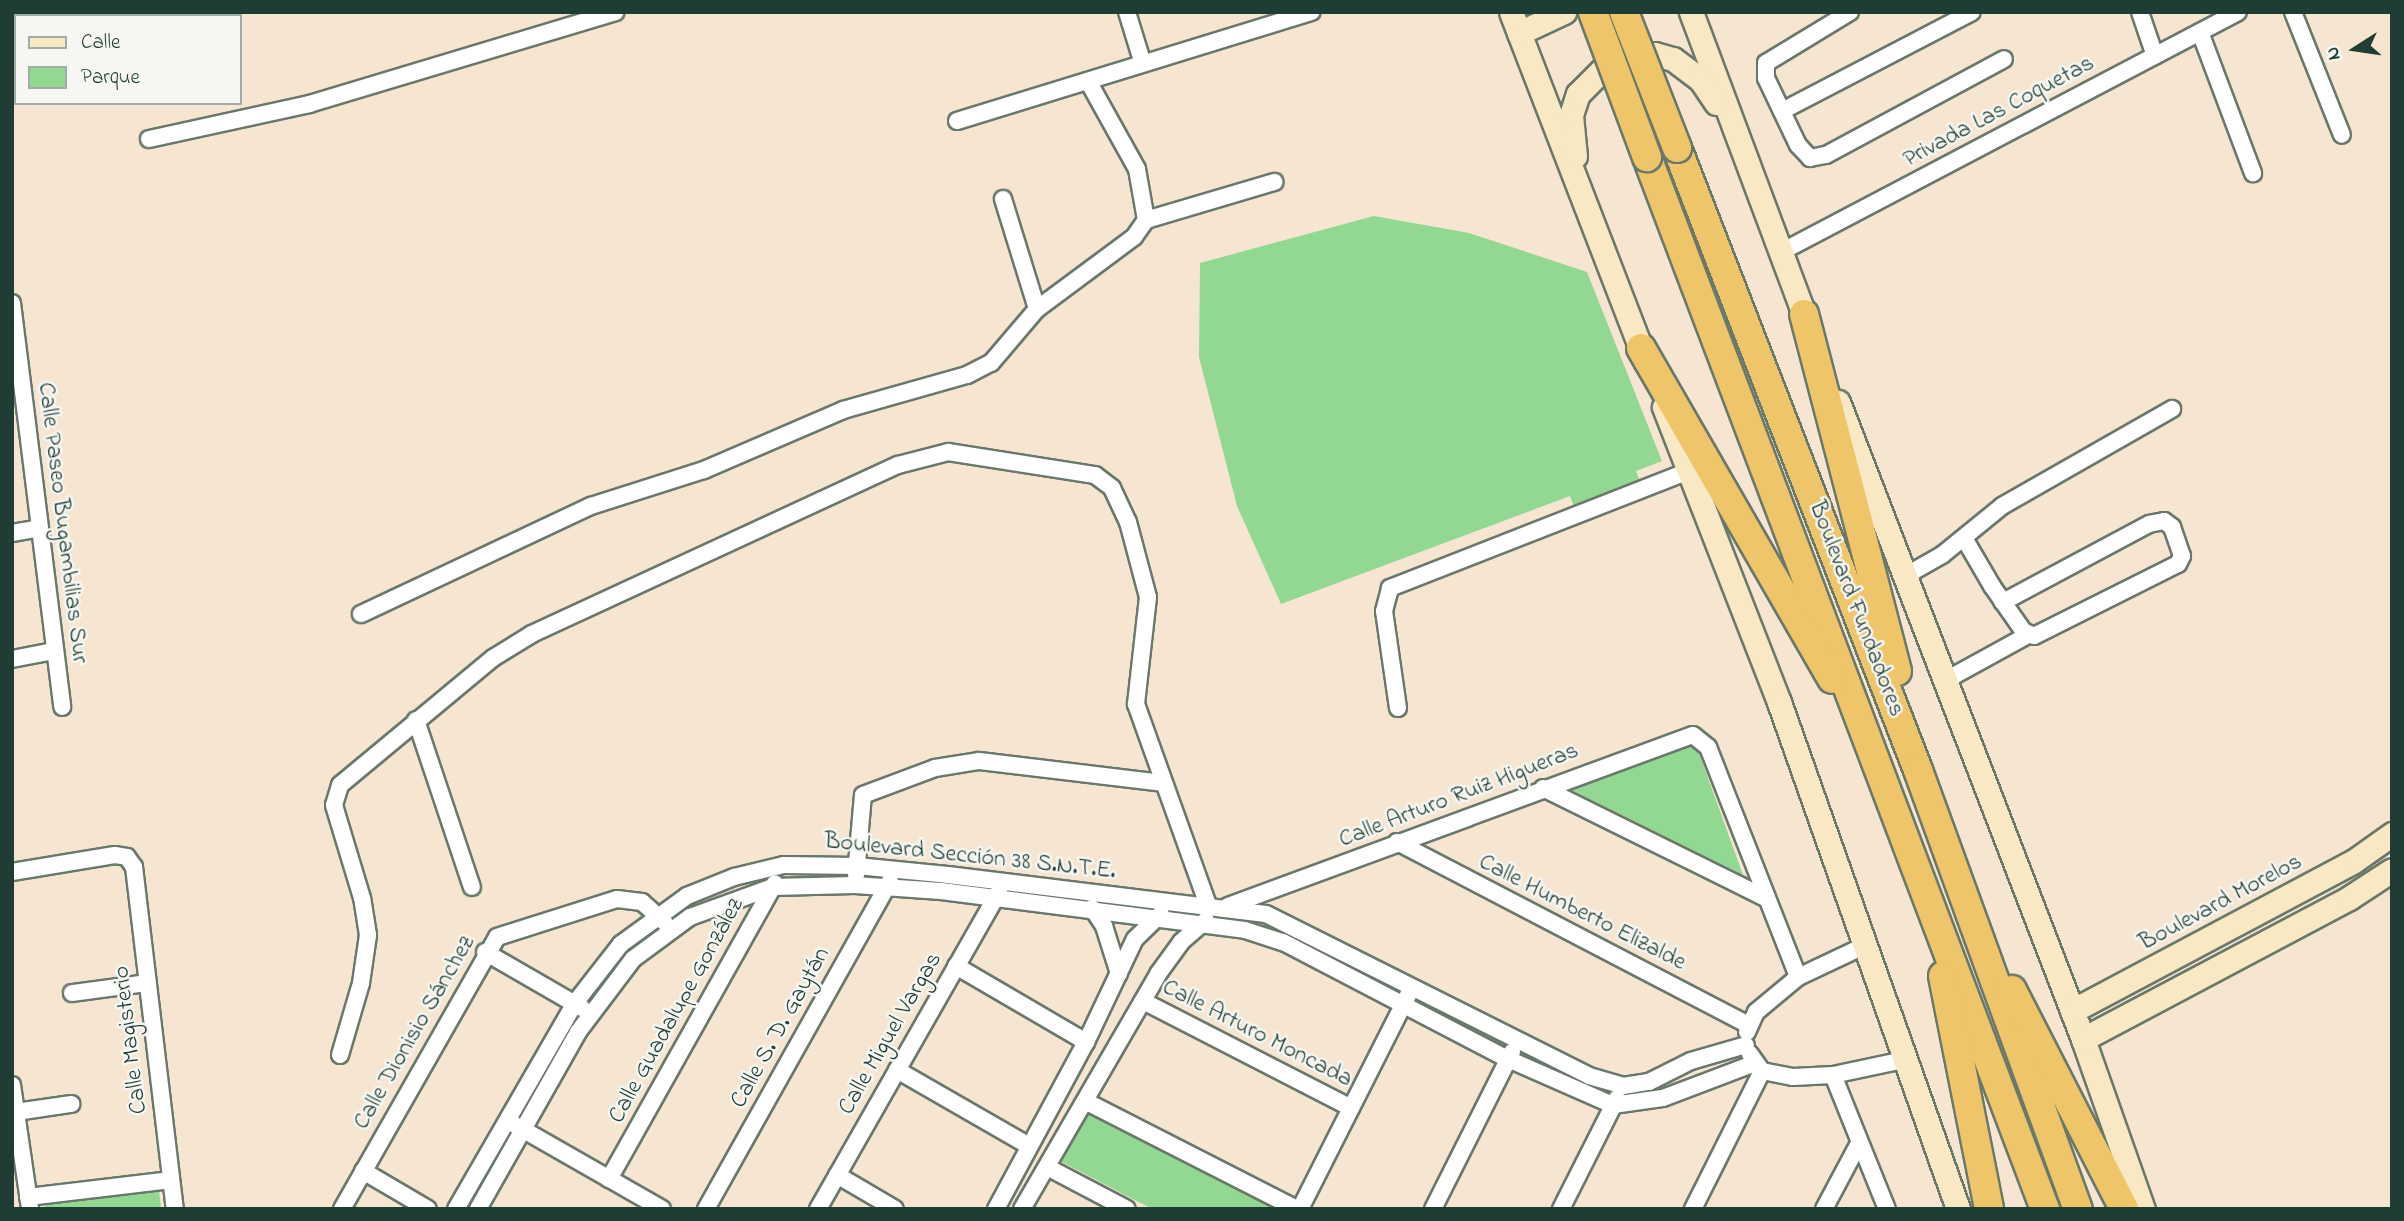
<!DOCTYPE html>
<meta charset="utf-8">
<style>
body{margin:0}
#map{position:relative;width:2404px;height:1221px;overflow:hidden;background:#f5e5d1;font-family:"Indie Flower",sans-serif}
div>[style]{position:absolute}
.green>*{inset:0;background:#92d892}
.roads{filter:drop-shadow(2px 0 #6a786b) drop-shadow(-2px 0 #6a786b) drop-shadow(0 2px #6a786b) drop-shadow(0 -2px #6a786b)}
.street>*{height:16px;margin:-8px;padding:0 8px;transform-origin:8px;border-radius:8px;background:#fff}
.secondary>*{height:23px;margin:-11.5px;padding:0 11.5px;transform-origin:11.5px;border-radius:11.5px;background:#f8e8c3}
.highway>*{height:28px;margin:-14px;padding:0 14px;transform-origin:14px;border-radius:14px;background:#eec569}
.bridges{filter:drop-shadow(2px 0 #6a786b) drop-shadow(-2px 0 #6a786b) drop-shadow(0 2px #6a786b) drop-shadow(0 -2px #6a786b)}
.highway-bridge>*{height:28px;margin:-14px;padding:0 14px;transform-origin:14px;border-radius:14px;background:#eec569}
span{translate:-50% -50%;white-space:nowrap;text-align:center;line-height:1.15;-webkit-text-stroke:5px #f6f6f2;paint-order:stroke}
.street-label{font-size:24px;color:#1f3d34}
.frame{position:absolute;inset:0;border:14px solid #1f3d34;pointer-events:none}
.legend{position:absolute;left:14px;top:14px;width:228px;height:91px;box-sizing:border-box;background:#f6f6f2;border:2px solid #a0aca6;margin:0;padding:9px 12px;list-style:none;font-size:21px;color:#1f3d34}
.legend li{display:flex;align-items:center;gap:14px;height:35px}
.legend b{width:35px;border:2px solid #a0aca6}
.north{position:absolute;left:2320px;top:14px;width:70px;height:70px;-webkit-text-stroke:5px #f6f6f2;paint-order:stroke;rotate:258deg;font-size:19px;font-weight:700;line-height:28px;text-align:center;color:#1f3d34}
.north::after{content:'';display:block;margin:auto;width:24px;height:32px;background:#1f3d34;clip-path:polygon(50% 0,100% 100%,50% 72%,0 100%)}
</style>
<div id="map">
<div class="green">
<i style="clip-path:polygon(1374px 216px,1469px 233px,1587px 272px,1662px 461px,1636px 471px,1641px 485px,1575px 509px,1570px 496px,1281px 604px,1237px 506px,1199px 357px,1200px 263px)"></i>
<i style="clip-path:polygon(1695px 742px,1743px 875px,1571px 790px)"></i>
<i style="clip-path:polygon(1089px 1110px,1286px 1209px,1152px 1209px,1060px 1161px)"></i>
<i style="clip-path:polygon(159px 1189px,161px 1209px,45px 1209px,45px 1205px)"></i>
</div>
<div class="roads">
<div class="street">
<i style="left:1127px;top:12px;width:54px;rotate:72.9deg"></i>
<i style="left:1850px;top:12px;width:98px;rotate:148.7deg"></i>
<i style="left:1766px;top:63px;width:15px;rotate:90deg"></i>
<i style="left:1766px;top:78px;width:74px;rotate:64.5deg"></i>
<i style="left:1798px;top:145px;width:18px;rotate:47deg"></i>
<i style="left:1810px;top:158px;width:16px;rotate:-11deg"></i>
<i style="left:1826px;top:155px;width:202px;rotate:-28.3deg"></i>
<i style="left:2140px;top:12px;width:46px;rotate:71.2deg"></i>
<i style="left:2293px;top:12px;width:132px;rotate:68.3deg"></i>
<i style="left:2200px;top:32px;width:151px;rotate:69.4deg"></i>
<i style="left:12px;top:55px;width:4px"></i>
<i style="left:1782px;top:111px;width:214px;rotate:-27.5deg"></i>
<i style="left:957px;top:121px;width:371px;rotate:-17.1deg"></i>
<i style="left:149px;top:139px;width:164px;rotate:-12.3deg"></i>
<i style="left:309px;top:104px;width:320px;rotate:-16.7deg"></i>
<i style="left:1003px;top:199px;width:115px;rotate:72.8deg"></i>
<i style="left:1146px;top:220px;width:134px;rotate:-16.5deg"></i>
<i style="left:1781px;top:252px;width:516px;rotate:-27.71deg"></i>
<i style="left:12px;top:303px;width:407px;rotate:82.9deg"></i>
<i style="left:12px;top:533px;width:27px;rotate:-10deg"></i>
<i style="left:1964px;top:538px;width:56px;rotate:59.7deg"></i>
<i style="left:1992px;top:586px;width:19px;rotate:55deg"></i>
<i style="left:2003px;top:602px;width:35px;rotate:55deg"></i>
<i style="left:2023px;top:631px;width:12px;rotate:24deg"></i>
<i style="left:2034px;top:636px;width:161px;rotate:-26.6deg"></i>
<i style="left:2178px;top:564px;width:9px;rotate:-63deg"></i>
<i style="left:2182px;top:556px;width:31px;rotate:-109deg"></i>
<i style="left:2172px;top:527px;width:10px;rotate:-143deg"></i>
<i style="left:2164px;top:521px;width:15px;rotate:169deg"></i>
<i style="left:2149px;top:524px;width:166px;rotate:151.9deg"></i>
<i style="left:1905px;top:576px;width:43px;rotate:-29.6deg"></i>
<i style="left:1942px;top:555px;width:77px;rotate:-39.2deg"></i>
<i style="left:2002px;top:506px;width:196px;rotate:-29.7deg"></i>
<i style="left:361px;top:614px;width:254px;rotate:-25.2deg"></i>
<i style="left:591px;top:506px;width:119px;rotate:-17.7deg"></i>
<i style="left:704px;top:470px;width:151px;rotate:-23.3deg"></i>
<i style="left:843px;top:410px;width:129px;rotate:-15.8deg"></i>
<i style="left:967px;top:375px;width:27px;rotate:-27deg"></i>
<i style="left:991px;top:363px;width:71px;rotate:-49.6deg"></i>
<i style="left:1037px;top:309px;width:121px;rotate:-36.6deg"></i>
<i style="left:1134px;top:237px;width:21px;rotate:-55deg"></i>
<i style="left:1146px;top:220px;width:52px;rotate:-100deg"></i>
<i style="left:1137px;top:169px;width:101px;rotate:-119.1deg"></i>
<i style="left:12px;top:659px;width:43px;rotate:-10.8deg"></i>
<i style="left:1946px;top:680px;width:94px;rotate:-28.8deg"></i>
<i style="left:1398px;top:708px;width:98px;rotate:-98.2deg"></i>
<i style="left:1384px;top:611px;width:24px;rotate:-75deg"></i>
<i style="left:1390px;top:588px;width:321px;rotate:-21.4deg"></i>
<i style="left:416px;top:720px;width:176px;rotate:71.5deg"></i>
<i style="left:1543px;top:788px;width:246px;rotate:26.3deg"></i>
<i style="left:1397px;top:842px;width:394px;rotate:27.5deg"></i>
<i style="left:12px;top:872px;width:104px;rotate:-9.4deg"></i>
<i style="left:115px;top:855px;width:12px;rotate:9deg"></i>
<i style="left:127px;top:857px;width:12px;rotate:55deg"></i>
<i style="left:134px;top:867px;width:344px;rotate:83.2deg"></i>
<i style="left:856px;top:875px;width:80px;rotate:-85deg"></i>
<i style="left:863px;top:795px;width:77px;rotate:-20.6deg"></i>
<i style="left:935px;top:768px;width:45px;rotate:-9deg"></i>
<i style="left:979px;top:761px;width:185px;rotate:6.8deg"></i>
<i style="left:1228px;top:906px;width:495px;rotate:-20.2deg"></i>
<i style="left:1693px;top:735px;width:19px;rotate:39deg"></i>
<i style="left:1708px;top:747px;width:247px;rotate:68.6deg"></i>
<i style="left:1092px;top:908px;width:22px;rotate:56deg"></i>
<i style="left:1104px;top:926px;width:50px;rotate:72.6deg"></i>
<i style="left:485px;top:952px;width:112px;rotate:30deg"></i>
<i style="left:956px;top:966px;width:151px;rotate:30.3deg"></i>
<i style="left:72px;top:993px;width:76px;rotate:-7.6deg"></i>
<i style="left:1143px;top:1001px;width:234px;rotate:27.2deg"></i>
<i style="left:1747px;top:1032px;width:22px;rotate:-66deg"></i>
<i style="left:1756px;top:1012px;width:55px;rotate:-39.8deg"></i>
<i style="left:1798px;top:977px;width:77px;rotate:-25.2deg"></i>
<i style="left:1750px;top:1054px;width:21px;rotate:55deg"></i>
<i style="left:1762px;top:1071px;width:32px;rotate:11deg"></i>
<i style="left:1793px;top:1077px;width:40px;rotate:-2.9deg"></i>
<i style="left:1833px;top:1075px;width:77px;rotate:-12deg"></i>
<i style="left:340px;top:1055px;width:75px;rotate:-73.7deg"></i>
<i style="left:361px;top:983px;width:49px;rotate:-81.7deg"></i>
<i style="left:368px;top:935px;width:37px;rotate:-99deg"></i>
<i style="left:362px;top:898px;width:97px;rotate:-106.8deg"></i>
<i style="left:334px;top:805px;width:21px;rotate:-73deg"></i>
<i style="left:340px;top:785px;width:199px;rotate:-39.7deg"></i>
<i style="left:493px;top:658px;width:46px;rotate:-31.6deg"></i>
<i style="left:532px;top:634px;width:403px;rotate:-24.8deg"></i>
<i style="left:898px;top:465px;width:52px;rotate:-14.6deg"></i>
<i style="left:948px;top:452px;width:149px;rotate:8.9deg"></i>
<i style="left:1095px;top:475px;width:21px;rotate:37deg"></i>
<i style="left:1112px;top:488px;width:38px;rotate:65deg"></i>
<i style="left:1128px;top:522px;width:78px;rotate:75.1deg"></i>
<i style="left:1148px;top:597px;width:108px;rotate:96.4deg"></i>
<i style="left:1136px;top:704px;width:214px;rotate:70.3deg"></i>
<i style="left:897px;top:1070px;width:152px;rotate:29.9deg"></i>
<i style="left:1833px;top:1075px;width:144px;rotate:68.1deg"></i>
<i style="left:12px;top:1085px;width:125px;rotate:81.7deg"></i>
<i style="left:1085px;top:1101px;width:238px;rotate:27deg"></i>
<i style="left:16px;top:1112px;width:56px;rotate:-8.3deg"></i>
<i style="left:515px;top:1125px;width:169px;rotate:29.7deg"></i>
<i style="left:1047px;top:1167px;width:90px;rotate:27.7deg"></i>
<i style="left:363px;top:1171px;width:75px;rotate:30.3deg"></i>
<i style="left:837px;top:1175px;width:67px;rotate:30.4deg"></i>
<i style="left:609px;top:1179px;width:339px;rotate:-60.7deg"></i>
<i style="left:28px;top:1197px;width:144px;rotate:-6.8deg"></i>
<i style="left:342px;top:1209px;width:313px;rotate:-60.3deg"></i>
<i style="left:497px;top:937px;width:126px;rotate:-17.6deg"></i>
<i style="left:617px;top:899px;width:25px;rotate:7deg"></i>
<i style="left:642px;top:902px;width:30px;rotate:42deg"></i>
<i style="left:456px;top:1209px;width:238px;rotate:-60deg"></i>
<i style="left:575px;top:1003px;width:75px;rotate:-52.1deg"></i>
<i style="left:621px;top:944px;width:82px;rotate:-36deg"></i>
<i style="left:687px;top:896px;width:51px;rotate:-22deg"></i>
<i style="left:734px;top:877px;width:51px;rotate:-13.5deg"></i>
<i style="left:784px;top:865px;width:73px;rotate:0.8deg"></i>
<i style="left:857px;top:866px;width:91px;rotate:5.6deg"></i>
<i style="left:948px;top:875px;width:320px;rotate:7deg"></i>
<i style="left:1266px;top:914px;width:361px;rotate:26.6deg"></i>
<i style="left:1589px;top:1076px;width:35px;rotate:16deg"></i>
<i style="left:1623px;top:1086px;width:26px;rotate:-9deg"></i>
<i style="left:1649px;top:1082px;width:47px;rotate:-26.6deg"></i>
<i style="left:1691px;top:1061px;width:57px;rotate:-16.2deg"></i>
<i style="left:478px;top:1209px;width:203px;rotate:-60.5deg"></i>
<i style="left:578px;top:1032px;width:91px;rotate:-53deg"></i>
<i style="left:633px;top:959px;width:71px;rotate:-36.4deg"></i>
<i style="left:690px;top:917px;width:88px;rotate:-19.9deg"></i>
<i style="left:773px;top:887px;width:82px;rotate:-1.4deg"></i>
<i style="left:855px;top:885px;width:86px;rotate:4deg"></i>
<i style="left:941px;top:891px;width:306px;rotate:7.3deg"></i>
<i style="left:1245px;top:930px;width:40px;rotate:18deg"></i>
<i style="left:1283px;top:942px;width:254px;rotate:27.5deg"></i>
<i style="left:1508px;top:1059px;width:115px;rotate:23.7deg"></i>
<i style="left:1613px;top:1105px;width:50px;rotate:-8deg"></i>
<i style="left:1663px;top:1098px;width:98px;rotate:-20.8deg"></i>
<i style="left:706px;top:1209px;width:376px;rotate:-60.7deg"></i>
<i style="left:818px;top:1209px;width:365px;rotate:-60.3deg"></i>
<i style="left:996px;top:1209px;width:190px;rotate:-61.7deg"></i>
<i style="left:1086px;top:1042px;width:114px;rotate:-64.6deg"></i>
<i style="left:1135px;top:939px;width:36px;rotate:-44deg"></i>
<i style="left:1022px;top:1209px;width:272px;rotate:-59.9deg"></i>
<i style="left:1158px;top:974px;width:39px;rotate:-54deg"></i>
<i style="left:1181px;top:942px;width:33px;rotate:-41deg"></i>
<i style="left:1300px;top:1209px;width:240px;rotate:-63.2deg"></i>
<i style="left:1433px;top:1209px;width:176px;rotate:-63.3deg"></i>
<i style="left:1561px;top:1209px;width:124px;rotate:-63.2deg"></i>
<i style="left:1693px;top:1209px;width:154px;rotate:-63.4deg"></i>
<i style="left:1824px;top:1209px;width:72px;rotate:-62deg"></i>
</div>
<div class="secondary">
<i style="left:1511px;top:12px;width:375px;rotate:68.9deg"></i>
<i style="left:1691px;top:12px;width:340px;rotate:69.5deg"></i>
<i style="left:1519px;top:33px;width:50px;rotate:-25deg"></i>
<i style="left:1575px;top:156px;width:41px;rotate:-95.6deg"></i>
<i style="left:1571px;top:115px;width:22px;rotate:-72deg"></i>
<i style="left:1578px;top:94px;width:34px;rotate:-45deg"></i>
<i style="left:1602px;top:70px;width:29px;rotate:-22deg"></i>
<i style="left:1629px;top:59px;width:26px;rotate:-11deg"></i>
<i style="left:1655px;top:54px;width:19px;rotate:16deg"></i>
<i style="left:1673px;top:59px;width:34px;rotate:37deg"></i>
<i style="left:1700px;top:79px;width:29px;rotate:56deg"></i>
<i style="left:1838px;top:402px;width:682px;rotate:68.96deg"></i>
<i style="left:2083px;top:1039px;width:180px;rotate:70.6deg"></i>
<i style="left:1664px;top:407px;width:317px;rotate:68.7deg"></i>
<i style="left:1779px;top:702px;width:538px;rotate:70.55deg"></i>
<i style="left:2072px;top:1011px;width:319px;rotate:-28deg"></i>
<i style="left:2354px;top:861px;width:47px;rotate:-35.4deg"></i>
<i style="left:2083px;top:1039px;width:301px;rotate:-27.9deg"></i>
<i style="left:2349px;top:898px;width:51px;rotate:-33.1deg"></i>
</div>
<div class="highway">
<i style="left:1677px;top:148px;width:667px;rotate:68.82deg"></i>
<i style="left:1918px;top:770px;width:467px;rotate:70deg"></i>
<i style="left:1647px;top:157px;width:1125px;rotate:69.28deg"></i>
<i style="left:1804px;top:314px;width:369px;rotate:75.4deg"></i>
<i style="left:1641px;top:348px;width:382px;rotate:60deg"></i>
<i style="left:1943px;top:976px;width:237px;rotate:78.8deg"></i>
<i style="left:2012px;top:990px;width:246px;rotate:62.9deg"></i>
</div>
</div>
<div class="bridges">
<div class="highway-bridge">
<i style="left:1593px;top:12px;width:155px;rotate:69.6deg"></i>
<i style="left:1624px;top:12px;width:146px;rotate:68.7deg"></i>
</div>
</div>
<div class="street-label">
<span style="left:1999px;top:112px;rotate:-28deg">Privada Las Coquetas</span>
<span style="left:62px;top:523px;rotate:83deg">Calle Paseo Bugambilias Sur</span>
<span style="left:1856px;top:609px;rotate:69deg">Boulevard Fundadores</span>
<span style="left:1459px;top:796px;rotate:-21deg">Calle Arturo Ruiz Higueras</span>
<span style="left:970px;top:857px;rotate:6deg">Boulevard Sección 38 S.N.T.E.</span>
<span style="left:2221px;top:903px;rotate:-28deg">Boulevard Morelos</span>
<span style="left:1582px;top:913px;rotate:27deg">Calle Humberto Elizalde</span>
<span style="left:677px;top:1011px;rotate:-61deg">Calle Guadalupe González</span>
<span style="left:781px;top:1028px;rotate:-61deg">Calle S. D. Gaytán</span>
<span style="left:415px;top:1033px;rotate:-60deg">Calle Dionisio Sánchez</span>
<span style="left:891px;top:1034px;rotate:-60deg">Calle Miguel Vargas</span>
<span style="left:1257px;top:1034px;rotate:27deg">Calle Arturo Moncada</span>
<span style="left:131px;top:1040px;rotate:-97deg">Calle Magisterio</span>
</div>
<div class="frame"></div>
<ul class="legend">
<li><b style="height:9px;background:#f8e8c3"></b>Calle</li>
<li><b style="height:19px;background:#92d892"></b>Parque</li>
</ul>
<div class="north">N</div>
</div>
